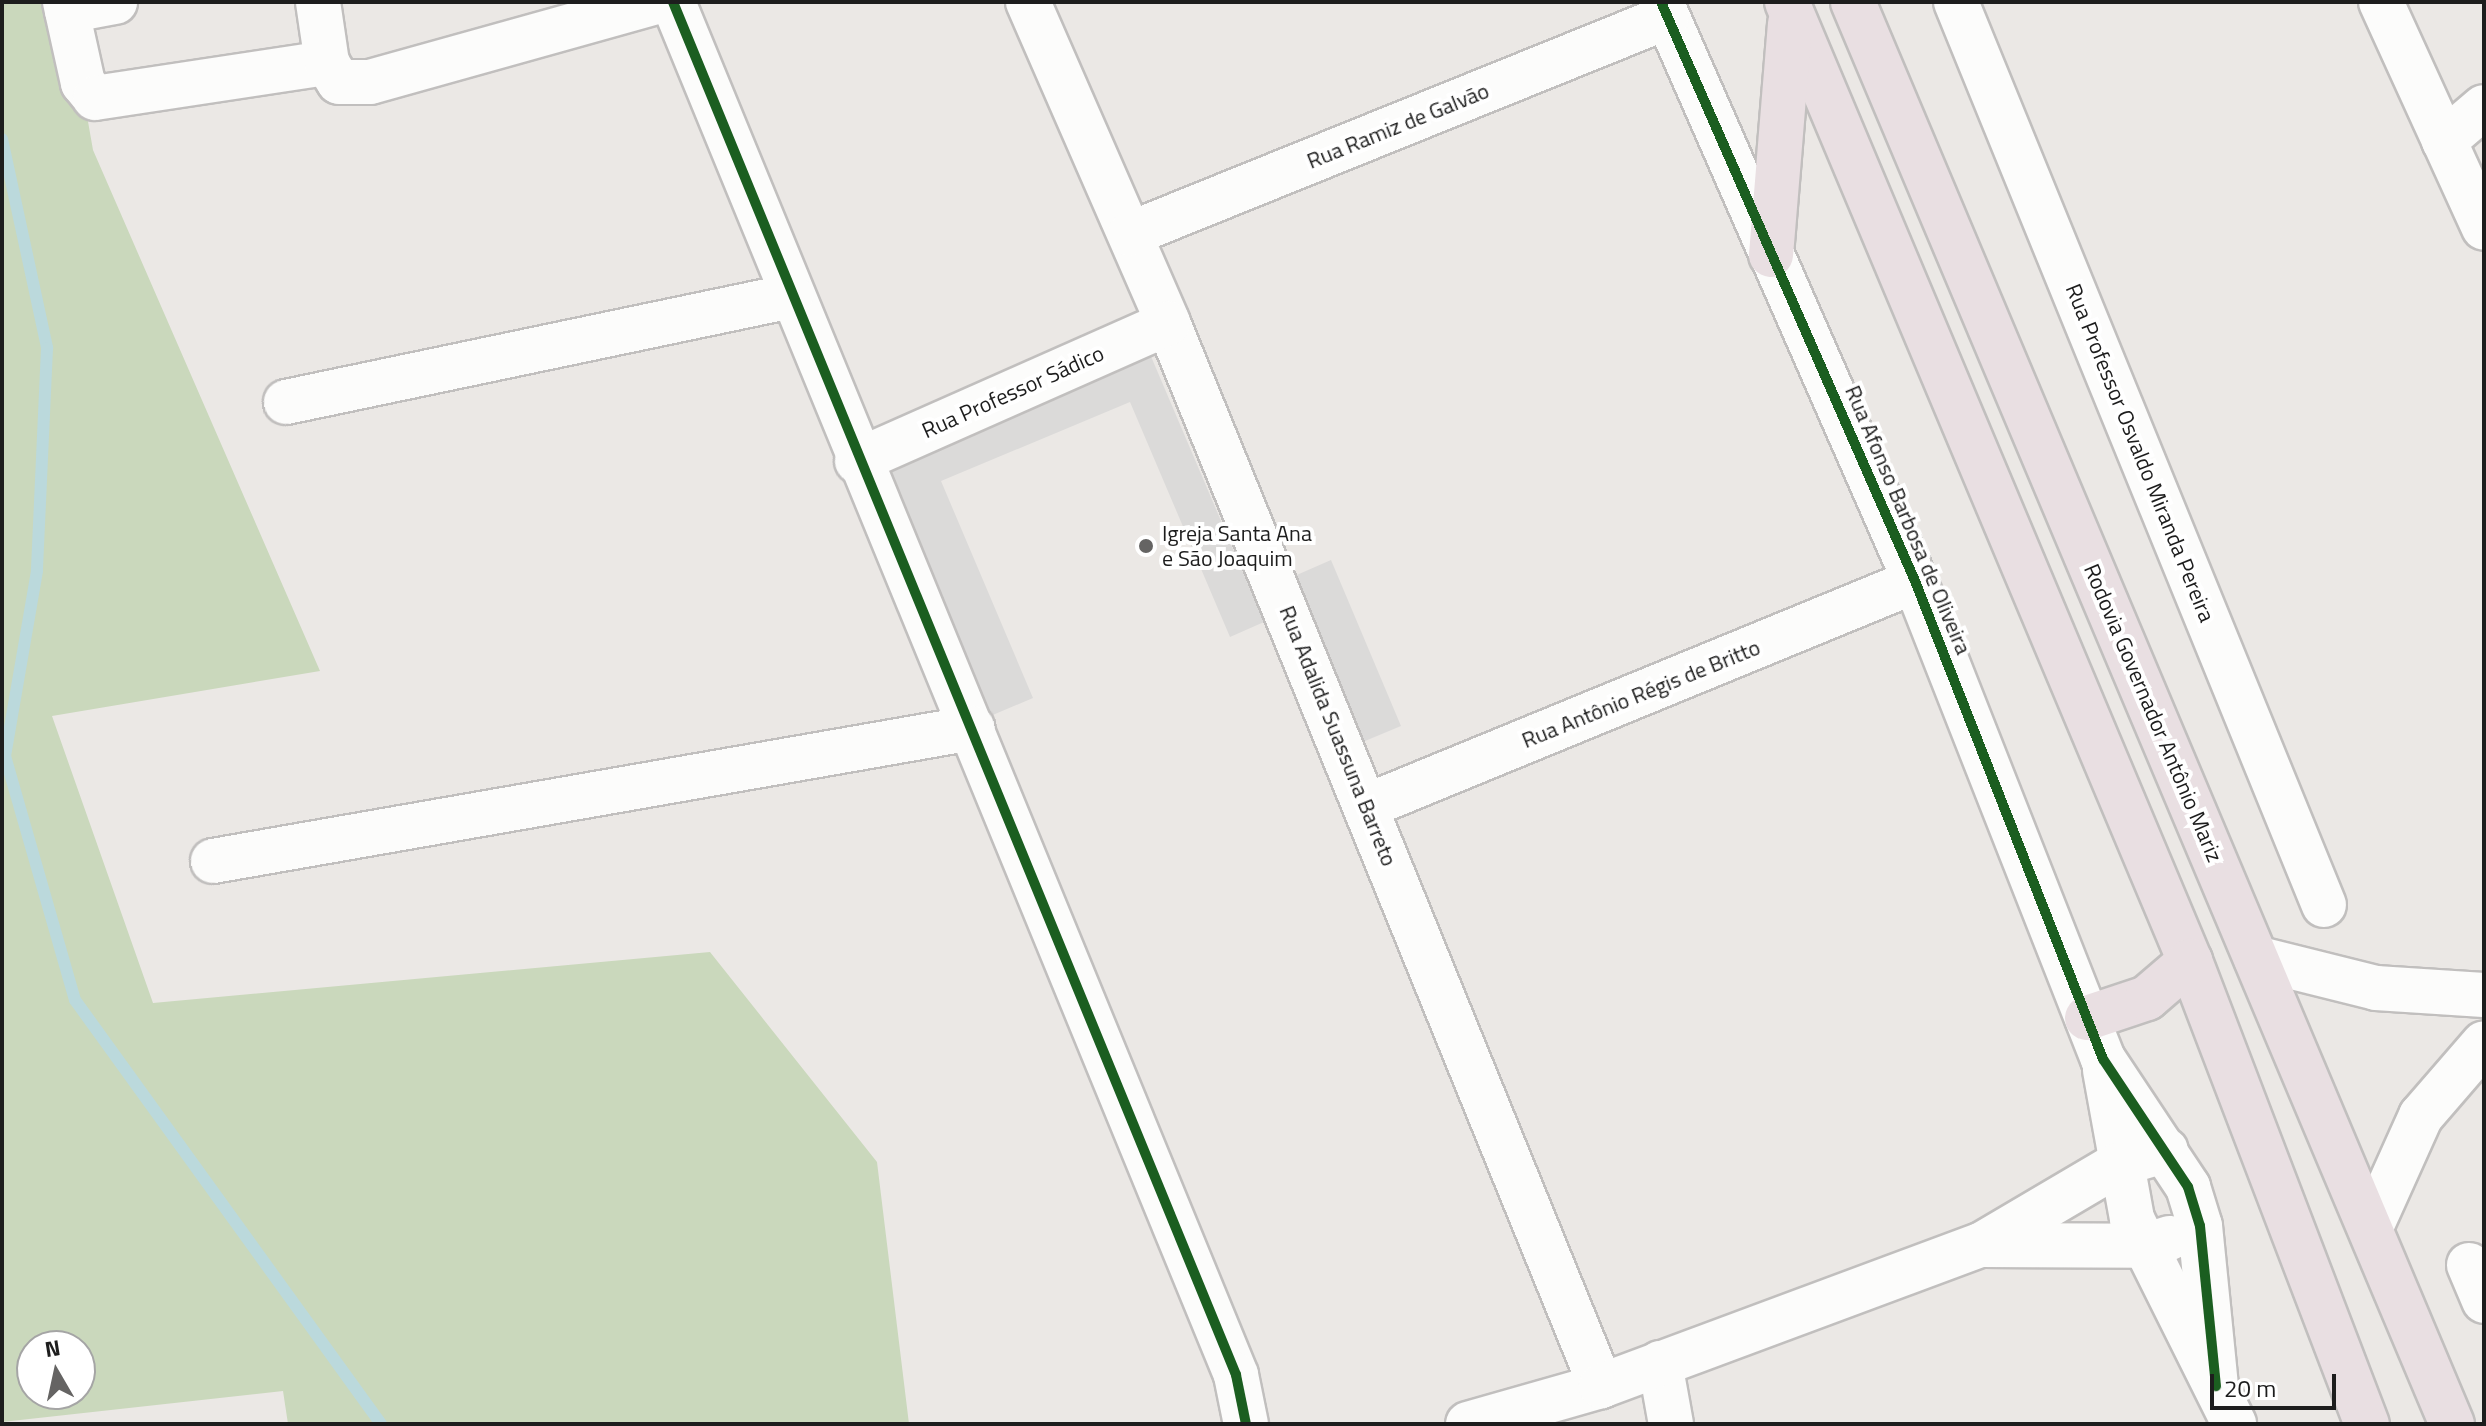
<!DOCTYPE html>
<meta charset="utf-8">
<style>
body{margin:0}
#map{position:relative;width:2486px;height:1426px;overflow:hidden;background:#ebe8e5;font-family:"Titillium Web",sans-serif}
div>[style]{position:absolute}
.forest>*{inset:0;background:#cad8bc}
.parking>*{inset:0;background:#dbdad9}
.stream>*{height:12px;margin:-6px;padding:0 6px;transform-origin:6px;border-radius:6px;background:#bbd9dc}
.roads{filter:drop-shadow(2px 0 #c1bfbe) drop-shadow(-2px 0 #c1bfbe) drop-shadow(0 2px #c1bfbe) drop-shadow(0 -2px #c1bfbe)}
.minor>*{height:44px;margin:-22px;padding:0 22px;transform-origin:22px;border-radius:22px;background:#fcfcfb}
.highway>*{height:44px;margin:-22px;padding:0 22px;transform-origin:22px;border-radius:22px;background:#e9dfe2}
.cycleway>*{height:10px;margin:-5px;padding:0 5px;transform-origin:5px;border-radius:5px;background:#1b5e20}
.dots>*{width:22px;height:22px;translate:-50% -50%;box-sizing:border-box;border:4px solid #fff;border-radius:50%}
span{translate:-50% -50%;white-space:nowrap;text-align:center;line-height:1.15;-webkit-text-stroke:8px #fff;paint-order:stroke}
.street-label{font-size:22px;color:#1d1d1d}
.poi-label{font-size:22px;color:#1d1d1d}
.left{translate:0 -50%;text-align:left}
.frame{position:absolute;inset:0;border:4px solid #1d1d1d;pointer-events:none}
.north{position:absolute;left:16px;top:1330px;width:80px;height:80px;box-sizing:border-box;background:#fff;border:2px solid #a5a5a5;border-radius:50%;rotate:351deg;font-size:22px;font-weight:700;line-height:32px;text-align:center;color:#1d1d1d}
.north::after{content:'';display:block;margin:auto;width:28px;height:36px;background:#656463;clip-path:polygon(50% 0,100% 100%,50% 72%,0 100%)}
.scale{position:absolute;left:2210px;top:1374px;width:126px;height:36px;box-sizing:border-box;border:4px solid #1d1d1d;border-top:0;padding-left:10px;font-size:24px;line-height:28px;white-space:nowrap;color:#1d1d1d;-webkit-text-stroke:6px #fff;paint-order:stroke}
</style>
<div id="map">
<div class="forest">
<i style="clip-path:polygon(evenodd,2px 2px,67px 2px,93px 150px,320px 671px,52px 716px,153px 1003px,710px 952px,877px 1162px,909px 1424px,288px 1424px,283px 1391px,2px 1422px,2px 2px,32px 1346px,80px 1346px,80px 1394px,32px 1394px,32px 1346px)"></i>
</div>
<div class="parking">
<i style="clip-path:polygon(1147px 347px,1264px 622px,1230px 637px,1130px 402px,941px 481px,1033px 698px,988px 717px,879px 459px)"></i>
<i style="clip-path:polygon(1331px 560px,1401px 726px,1353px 746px,1283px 581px)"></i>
</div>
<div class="stream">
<i style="left:2px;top:139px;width:214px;rotate:77.8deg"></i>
<i style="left:47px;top:348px;width:223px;rotate:92.6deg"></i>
<i style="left:37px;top:571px;width:188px;rotate:99.8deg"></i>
<i style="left:5px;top:756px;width:254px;rotate:74deg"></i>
<i style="left:75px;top:1000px;width:523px;rotate:54.18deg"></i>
</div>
<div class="roads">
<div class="minor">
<i style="left:65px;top:2px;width:83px;rotate:77.5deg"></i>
<i style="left:83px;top:83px;width:19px;rotate:51deg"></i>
<i style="left:95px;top:98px;width:235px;rotate:-8.6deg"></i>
<i style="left:318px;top:2px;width:62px;rotate:81.6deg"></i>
<i style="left:327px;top:63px;width:22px;rotate:58deg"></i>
<i style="left:339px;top:82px;width:31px"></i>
<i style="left:370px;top:82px;width:298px;rotate:-15.6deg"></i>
<i style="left:673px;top:2px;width:1484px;rotate:67.7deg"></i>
<i style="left:1236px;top:1375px;width:50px;rotate:78.5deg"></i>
<i style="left:1028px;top:2px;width:350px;rotate:66.4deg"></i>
<i style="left:1168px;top:323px;width:1148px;rotate:67.84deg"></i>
<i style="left:1661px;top:2px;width:632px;rotate:66.31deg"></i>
<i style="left:1915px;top:581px;width:514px;rotate:68.53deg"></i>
<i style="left:2103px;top:1059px;width:154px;rotate:56.4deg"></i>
<i style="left:2188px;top:1187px;width:41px;rotate:72.9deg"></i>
<i style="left:2200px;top:1226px;width:161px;rotate:84.3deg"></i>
<i style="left:1956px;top:2px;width:975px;rotate:67.83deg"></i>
<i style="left:2381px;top:2px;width:248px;rotate:65.5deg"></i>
<i style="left:67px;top:11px;width:49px;rotate:-10.6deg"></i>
<i style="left:2444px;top:141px;width:52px;rotate:-40.4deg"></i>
<i style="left:1130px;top:234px;width:579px;rotate:-22deg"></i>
<i style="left:286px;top:402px;width:516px;rotate:-11.85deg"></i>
<i style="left:857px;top:461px;width:340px;rotate:-23.9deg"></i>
<i style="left:1367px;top:806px;width:592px;rotate:-22.32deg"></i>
<i style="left:213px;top:861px;width:771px;rotate:-9.94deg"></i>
<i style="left:2256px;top:958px;width:124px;rotate:14deg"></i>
<i style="left:2376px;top:988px;width:108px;rotate:3.7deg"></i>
<i style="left:2105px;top:1070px;width:151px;rotate:79.7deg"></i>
<i style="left:2132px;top:1219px;width:229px;rotate:63.5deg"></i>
<i style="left:2371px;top:1227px;width:122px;rotate:-65.8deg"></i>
<i style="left:2421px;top:1116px;width:96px;rotate:-49.2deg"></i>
<i style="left:1981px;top:1245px;width:164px;rotate:0.3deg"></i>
<i style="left:2145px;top:1246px;width:26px;rotate:-18deg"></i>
<i style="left:2469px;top:1265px;width:39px;rotate:67deg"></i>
<i style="left:1660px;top:1363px;width:62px;rotate:79.8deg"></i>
<i style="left:1468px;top:1424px;width:138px;rotate:-15.9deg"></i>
<i style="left:1601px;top:1386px;width:405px;rotate:-20.4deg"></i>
<i style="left:1981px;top:1245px;width:158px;rotate:-30.5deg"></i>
<i style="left:2117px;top:1165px;width:51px;rotate:-17deg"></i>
</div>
<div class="highway">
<i style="left:1787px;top:2px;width:1040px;rotate:67.21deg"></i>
<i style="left:2190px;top:961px;width:496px;rotate:69.1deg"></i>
<i style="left:1853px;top:2px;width:1543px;rotate:67.16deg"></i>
<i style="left:1771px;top:255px;width:232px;rotate:-85.3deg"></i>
<i style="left:2087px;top:1018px;width:63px;rotate:-18.4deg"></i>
<i style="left:2147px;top:998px;width:57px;rotate:-40.7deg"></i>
</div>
</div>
<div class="cycleway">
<i style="left:673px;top:2px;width:1484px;rotate:67.7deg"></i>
<i style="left:1236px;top:1375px;width:50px;rotate:78.5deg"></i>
<i style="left:1661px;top:2px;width:632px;rotate:66.31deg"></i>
<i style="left:1915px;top:581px;width:514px;rotate:68.53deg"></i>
<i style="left:2103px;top:1059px;width:154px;rotate:56.4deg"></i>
<i style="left:2188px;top:1187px;width:41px;rotate:72.9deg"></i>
<i style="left:2200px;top:1226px;width:161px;rotate:84.3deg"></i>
</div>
<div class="dots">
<i style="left:1146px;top:546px;background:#656463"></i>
</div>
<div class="street-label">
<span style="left:1398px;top:126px;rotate:-22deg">Rua Ramiz de Galvão</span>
<span style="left:1013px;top:392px;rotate:-24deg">Rua Professor Sádico</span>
<span style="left:2140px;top:453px;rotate:68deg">Rua Professor Osvaldo Miranda Pereira</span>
<span style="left:1908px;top:520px;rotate:67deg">Rua Afonso Barbosa de Oliveira</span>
<span style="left:1641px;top:694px;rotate:-22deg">Rua Antônio Régis de Britto</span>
<span style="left:2153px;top:713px;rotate:67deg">Rodovia Governador Antônio Mariz</span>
<span style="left:1338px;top:736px;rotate:68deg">Rua Adalida Suassuna Barreto</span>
</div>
<div class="poi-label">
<span class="left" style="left:1162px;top:546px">Igreja Santa Ana<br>e São Joaquim</span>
</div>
<div class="frame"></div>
<div class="north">N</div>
<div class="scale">20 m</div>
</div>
